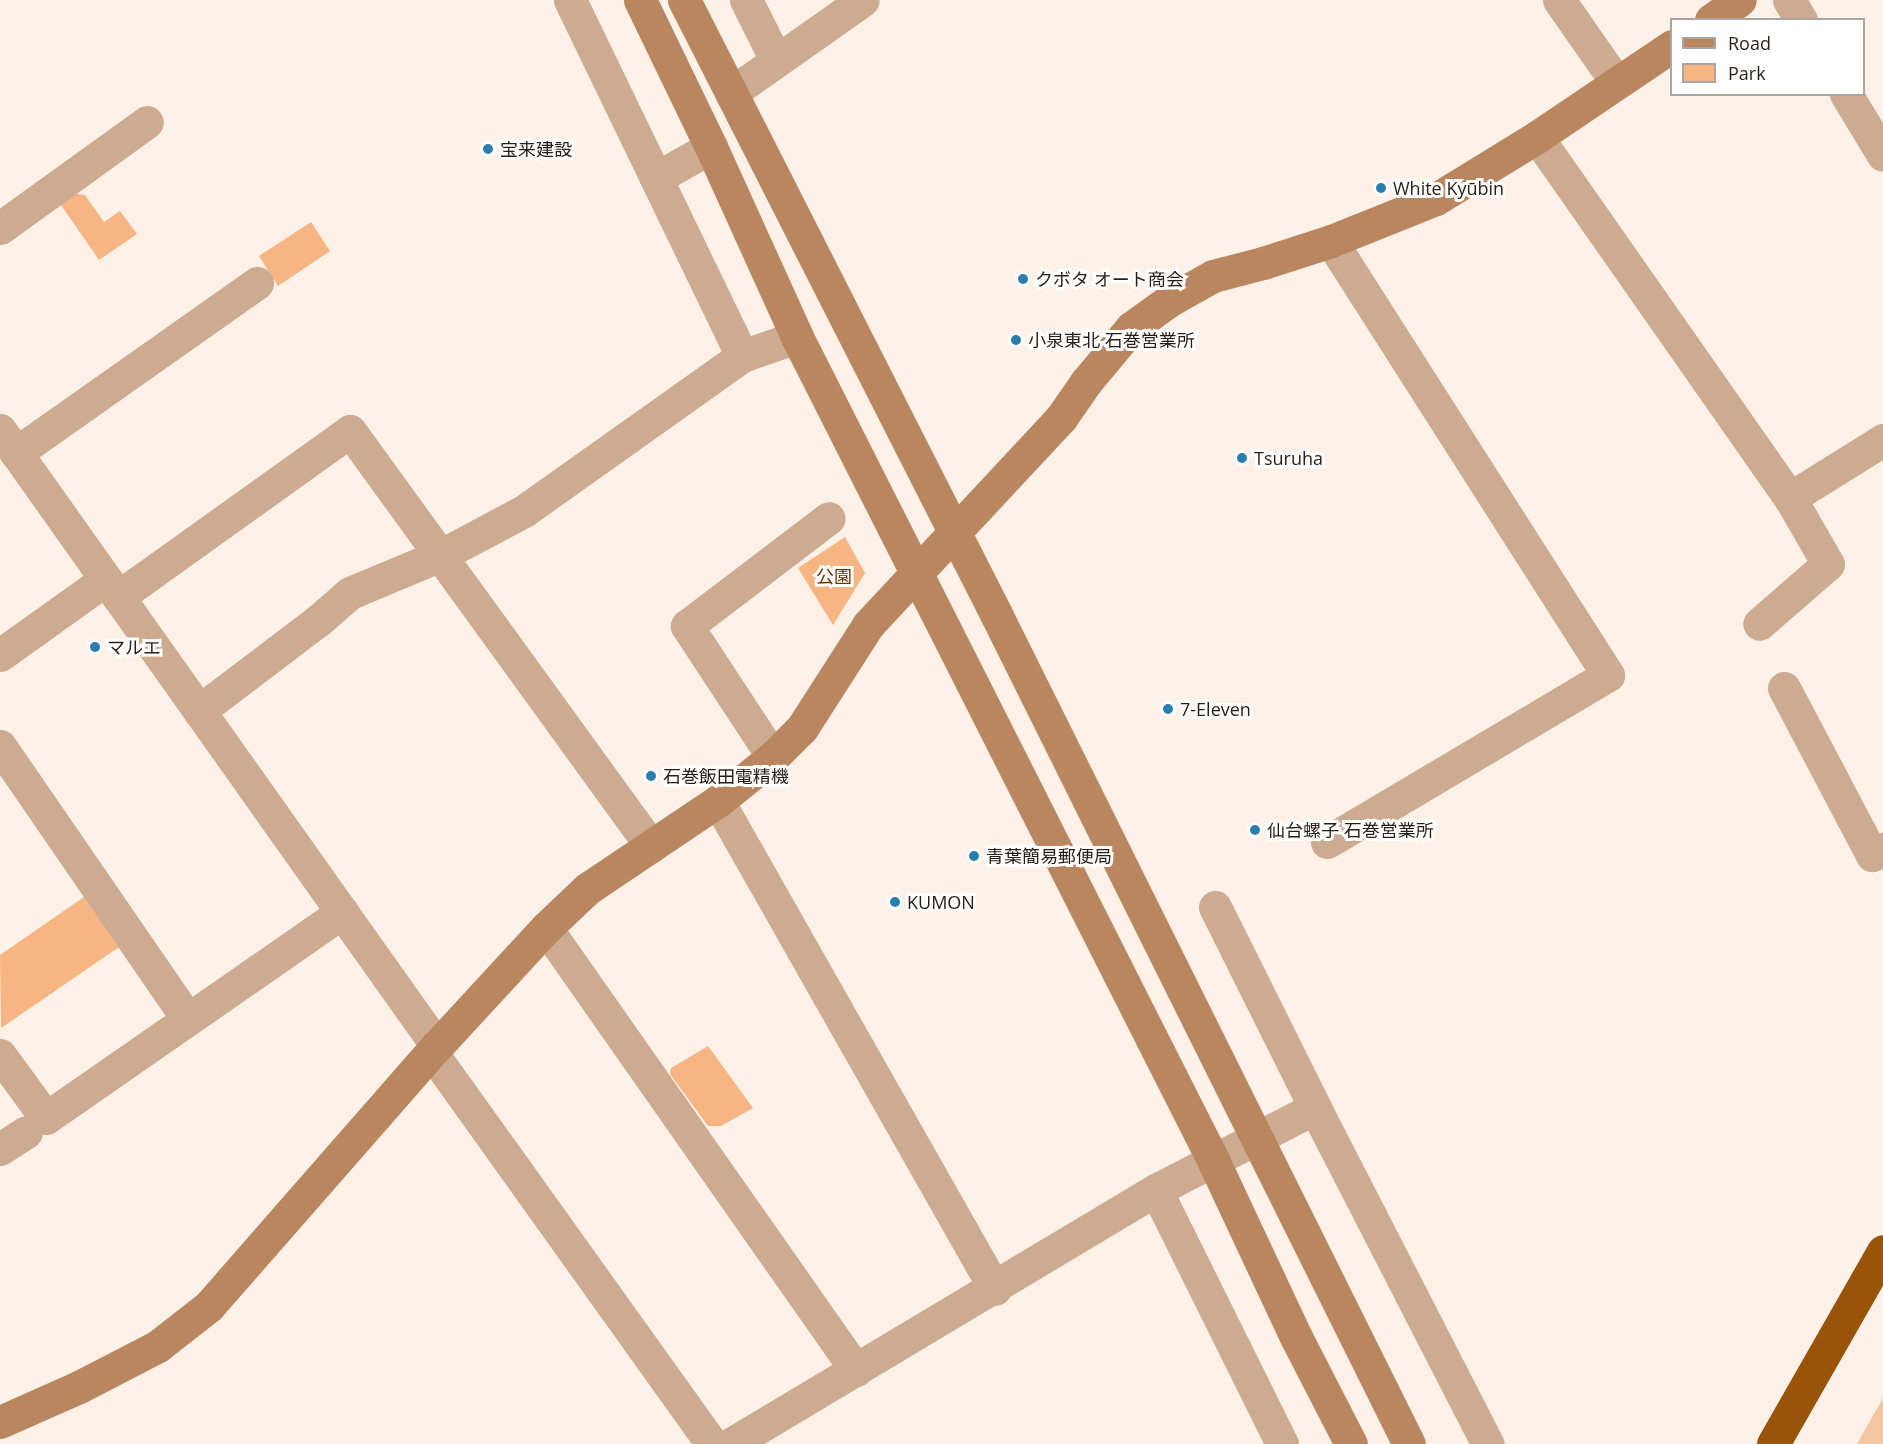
<!DOCTYPE html>
<meta charset="utf-8">
<style>
body{margin:0}
#map{position:relative;width:1883px;height:1444px;overflow:hidden;background:#fef1e8;font-family:"Open Sans","Noto Sans JP",sans-serif}
div>[style]{position:absolute}
.green>*{inset:0;background:#f6b583}
.water>*{inset:0;background:#f4c5a1}
.street>*{height:33px;margin:-16.5px;padding:0 16.5px;transform-origin:16.5px;border-radius:16.5px;background:#cdab91}
.secondary>*{height:33px;margin:-16.5px;padding:0 16.5px;transform-origin:16.5px;border-radius:16.5px;background:#b98660}
.highway>*{height:33px;margin:-16.5px;padding:0 16.5px;transform-origin:16.5px;border-radius:16.5px;background:#9a540a}
.dots>*{width:16px;height:16px;translate:-50% -50%;box-sizing:border-box;border:3px solid #fff;border-radius:50%}
span{translate:-50% -50%;white-space:nowrap;text-align:center;line-height:1.15;-webkit-text-stroke:6px #fff;paint-order:stroke}
.poi-label{font-size:18px;color:#291e16}
.left{translate:0 -50%;text-align:left}
.park-label{font-size:18px;color:#673604}
.legend{position:absolute;left:1670px;top:18px;width:195px;height:78px;box-sizing:border-box;background:#fff;border:2px solid #a9a5a2;margin:0;padding:8px 10px;list-style:none;font-size:18px;color:#291e16}
.legend li{display:flex;align-items:center;gap:12px;height:30px}
.legend b{width:30px;border:2px solid #a9a5a2}
</style>
<div id="map">
<div class="green">
<div style="clip-path:polygon(71px 193px,85px 195px,104px 222px,120px 211px,137px 234px,99px 260px,59px 202px)"></div>
<div style="clip-path:polygon(311px 222px,330px 251px,278px 286px,259px 256px)"></div>
<div style="clip-path:polygon(845px 537px,865px 573px,833px 625px,798px 568px)"></div>
<div style="clip-path:polygon(84px 897px,119px 947px,1px 1028px,0 955px)"></div>
<div style="clip-path:polygon(708px 1046px,753px 1108px,721px 1126px,708px 1126px,670px 1074px,671px 1068px)"></div>
</div>
<div class="water">
<div style="clip-path:polygon(1883px 1398px,1883px 1444px,1857px 1444px)"></div>
</div>
<div class="street">
<div style="left:570px;top:0;width:198px;rotate:64.2deg"></div>
<div style="left:656px;top:178px;width:63px;rotate:-29.4deg"></div>
<div style="left:746px;top:0;width:67px;rotate:63.4deg"></div>
<div style="left:1559px;top:0;width:101px;rotate:55.1deg"></div>
<div style="left:1789px;top:0;width:23px;rotate:59deg"></div>
<div style="left:731px;top:93px;width:161px;rotate:-35.2deg"></div>
<div style="left:1846px;top:94px;width:71px;rotate:58.8deg"></div>
<div style="left:1537px;top:137px;width:441px;rotate:55deg"></div>
<div style="left:1790px;top:498px;width:76px;rotate:60.1deg"></div>
<div style="left:1828px;top:564px;width:91px;rotate:139deg"></div>
<div style="left:656px;top:178px;width:198px;rotate:64.2deg"></div>
<div style="left:0;top:228px;width:181px;rotate:-35.8deg"></div>
<div style="left:0;top:430px;width:755px;rotate:54.65deg"></div>
<div style="left:16px;top:453px;width:295px;rotate:-35.2deg"></div>
<div style="left:1790px;top:498px;width:110px;rotate:-31.9deg"></div>
<div style="left:118px;top:597px;width:285px;rotate:-35.6deg"></div>
<div style="left:350px;top:431px;width:513px;rotate:54.05deg"></div>
<div style="left:0;top:655px;width:130px;rotate:-35.6deg"></div>
<div style="left:1784px;top:688px;width:189px;rotate:62.2deg"></div>
<div style="left:1872px;top:855px;width:13px;rotate:-29deg"></div>
<div style="left:199px;top:711px;width:151px;rotate:-37.2deg"></div>
<div style="left:319px;top:620px;width:41px;rotate:-41.1deg"></div>
<div style="left:350px;top:593px;width:99px;rotate:-22.7deg"></div>
<div style="left:441px;top:555px;width:94px;rotate:-27.9deg"></div>
<div style="left:524px;top:511px;width:267px;rotate:-35.4deg"></div>
<div style="left:742px;top:356px;width:58px;rotate:-19.1deg"></div>
<div style="left:0;top:746px;width:330px;rotate:55.5deg"></div>
<div style="left:773px;top:757px;width:157px;rotate:-123.3deg"></div>
<div style="left:687px;top:626px;width:178px;rotate:-37.3deg"></div>
<div style="left:718px;top:801px;width:561px;rotate:60.42deg"></div>
<div style="left:1327px;top:842px;width:327px;rotate:-30.7deg"></div>
<div style="left:1608px;top:675px;width:515px;rotate:-122.55deg"></div>
<div style="left:1215px;top:907px;width:225px;rotate:63.5deg"></div>
<div style="left:546px;top:928px;width:540px;rotate:54.96deg"></div>
<div style="left:432px;top:1053px;width:481px;rotate:54.4deg"></div>
<div style="left:0;top:1055px;width:78px;rotate:53.9deg"></div>
<div style="left:46px;top:1118px;width:361px;rotate:-34.8deg"></div>
<div style="left:0;top:1149px;width:31px;rotate:-33deg"></div>
<div style="left:1156px;top:1190px;width:284px;rotate:63.6deg"></div>
<div style="left:731px;top:1444px;width:495px;rotate:-30.9deg"></div>
<div style="left:1156px;top:1190px;width:179px;rotate:-27.3deg"></div>
<div style="left:1315px;top:1108px;width:378px;rotate:62.8deg"></div>
</div>
<div class="secondary">
<div style="left:640px;top:0;width:163px;rotate:64.2deg"></div>
<div style="left:711px;top:147px;width:209px;rotate:65.6deg"></div>
<div style="left:797px;top:337px;width:922px;rotate:63.18deg"></div>
<div style="left:1213px;top:1160px;width:195px;rotate:64.9deg"></div>
<div style="left:1296px;top:1337px;width:120px;rotate:62.8deg"></div>
<div style="left:684px;top:0;width:691px;rotate:63.06deg"></div>
<div style="left:997px;top:616px;width:925px;rotate:63.55deg"></div>
<div style="left:1711px;top:20px;width:35px;rotate:-35deg"></div>
<div style="left:0;top:1422px;width:86px;rotate:-23.9deg"></div>
<div style="left:79px;top:1387px;width:89px;rotate:-27.4deg"></div>
<div style="left:158px;top:1346px;width:65px;rotate:-38.1deg"></div>
<div style="left:209px;top:1306px;width:346px;rotate:-48.8deg"></div>
<div style="left:437px;top:1046px;width:161px;rotate:-47.3deg"></div>
<div style="left:546px;top:928px;width:57px;rotate:-43.6deg"></div>
<div style="left:587px;top:889px;width:158px;rotate:-33.9deg"></div>
<div style="left:718px;top:801px;width:70px;rotate:-38.7deg"></div>
<div style="left:773px;top:757px;width:41px;rotate:-45deg"></div>
<div style="left:802px;top:728px;width:122px;rotate:-57.3deg"></div>
<div style="left:868px;top:625px;width:283px;rotate:-47deg"></div>
<div style="left:1061px;top:418px;width:44px;rotate:-55.2deg"></div>
<div style="left:1086px;top:382px;width:70px;rotate:-50.2deg"></div>
<div style="left:1131px;top:328px;width:48px;rotate:-35.7deg"></div>
<div style="left:1170px;top:300px;width:49px;rotate:-29.2deg"></div>
<div style="left:1213px;top:276px;width:52px;rotate:-14.6deg"></div>
<div style="left:1263px;top:263px;width:71px;rotate:-17.9deg"></div>
<div style="left:1331px;top:241px;width:113px;rotate:-21.8deg"></div>
<div style="left:1436px;top:199px;width:119px;rotate:-31.5deg"></div>
<div style="left:1537px;top:137px;width:163px;rotate:-34deg"></div>
</div>
<div class="highway">
<div style="left:1773px;top:1444px;width:222px;rotate:-60.3deg"></div>
</div>
<div class="dots">
<div style="left:488px;top:149px;background:#2a7eae"></div>
<div style="left:1381px;top:188px;background:#2a7eae"></div>
<div style="left:1023px;top:279px;background:#2a7eae"></div>
<div style="left:1016px;top:340px;background:#2a7eae"></div>
<div style="left:1242px;top:458px;background:#2a7eae"></div>
<div style="left:95px;top:647px;background:#2a7eae"></div>
<div style="left:1168px;top:709px;background:#2a7eae"></div>
<div style="left:651px;top:776px;background:#2a7eae"></div>
<div style="left:1255px;top:830px;background:#2a7eae"></div>
<div style="left:974px;top:856px;background:#2a7eae"></div>
<div style="left:895px;top:902px;background:#2a7eae"></div>
</div>
<div class="poi-label">
<span class="left" style="left:500px;top:149px">宝来建設</span>
<span class="left" style="left:1393px;top:188px">White Kyūbin</span>
<span class="left" style="left:1035px;top:279px">クボタ オート商会</span>
<span class="left" style="left:1028px;top:340px">小泉東北 石巻営業所</span>
<span class="left" style="left:1254px;top:458px">Tsuruha</span>
<span class="left" style="left:107px;top:647px">マルエ</span>
<span class="left" style="left:1180px;top:709px">7-Eleven</span>
<span class="left" style="left:663px;top:776px">石巻飯田電精機</span>
<span class="left" style="left:1267px;top:830px">仙台螺子 石巻営業所</span>
<span class="left" style="left:986px;top:856px">青葉簡易郵便局</span>
<span class="left" style="left:907px;top:902px">KUMON</span>
</div>
<div class="park-label">
<span style="left:834px;top:576px">公園</span>
</div>
<ul class="legend">
<li><b style="height:8px;background:#b98660"></b>Road</li>
<li><b style="height:16px;background:#f6b583"></b>Park</li>
</ul>
</div>
